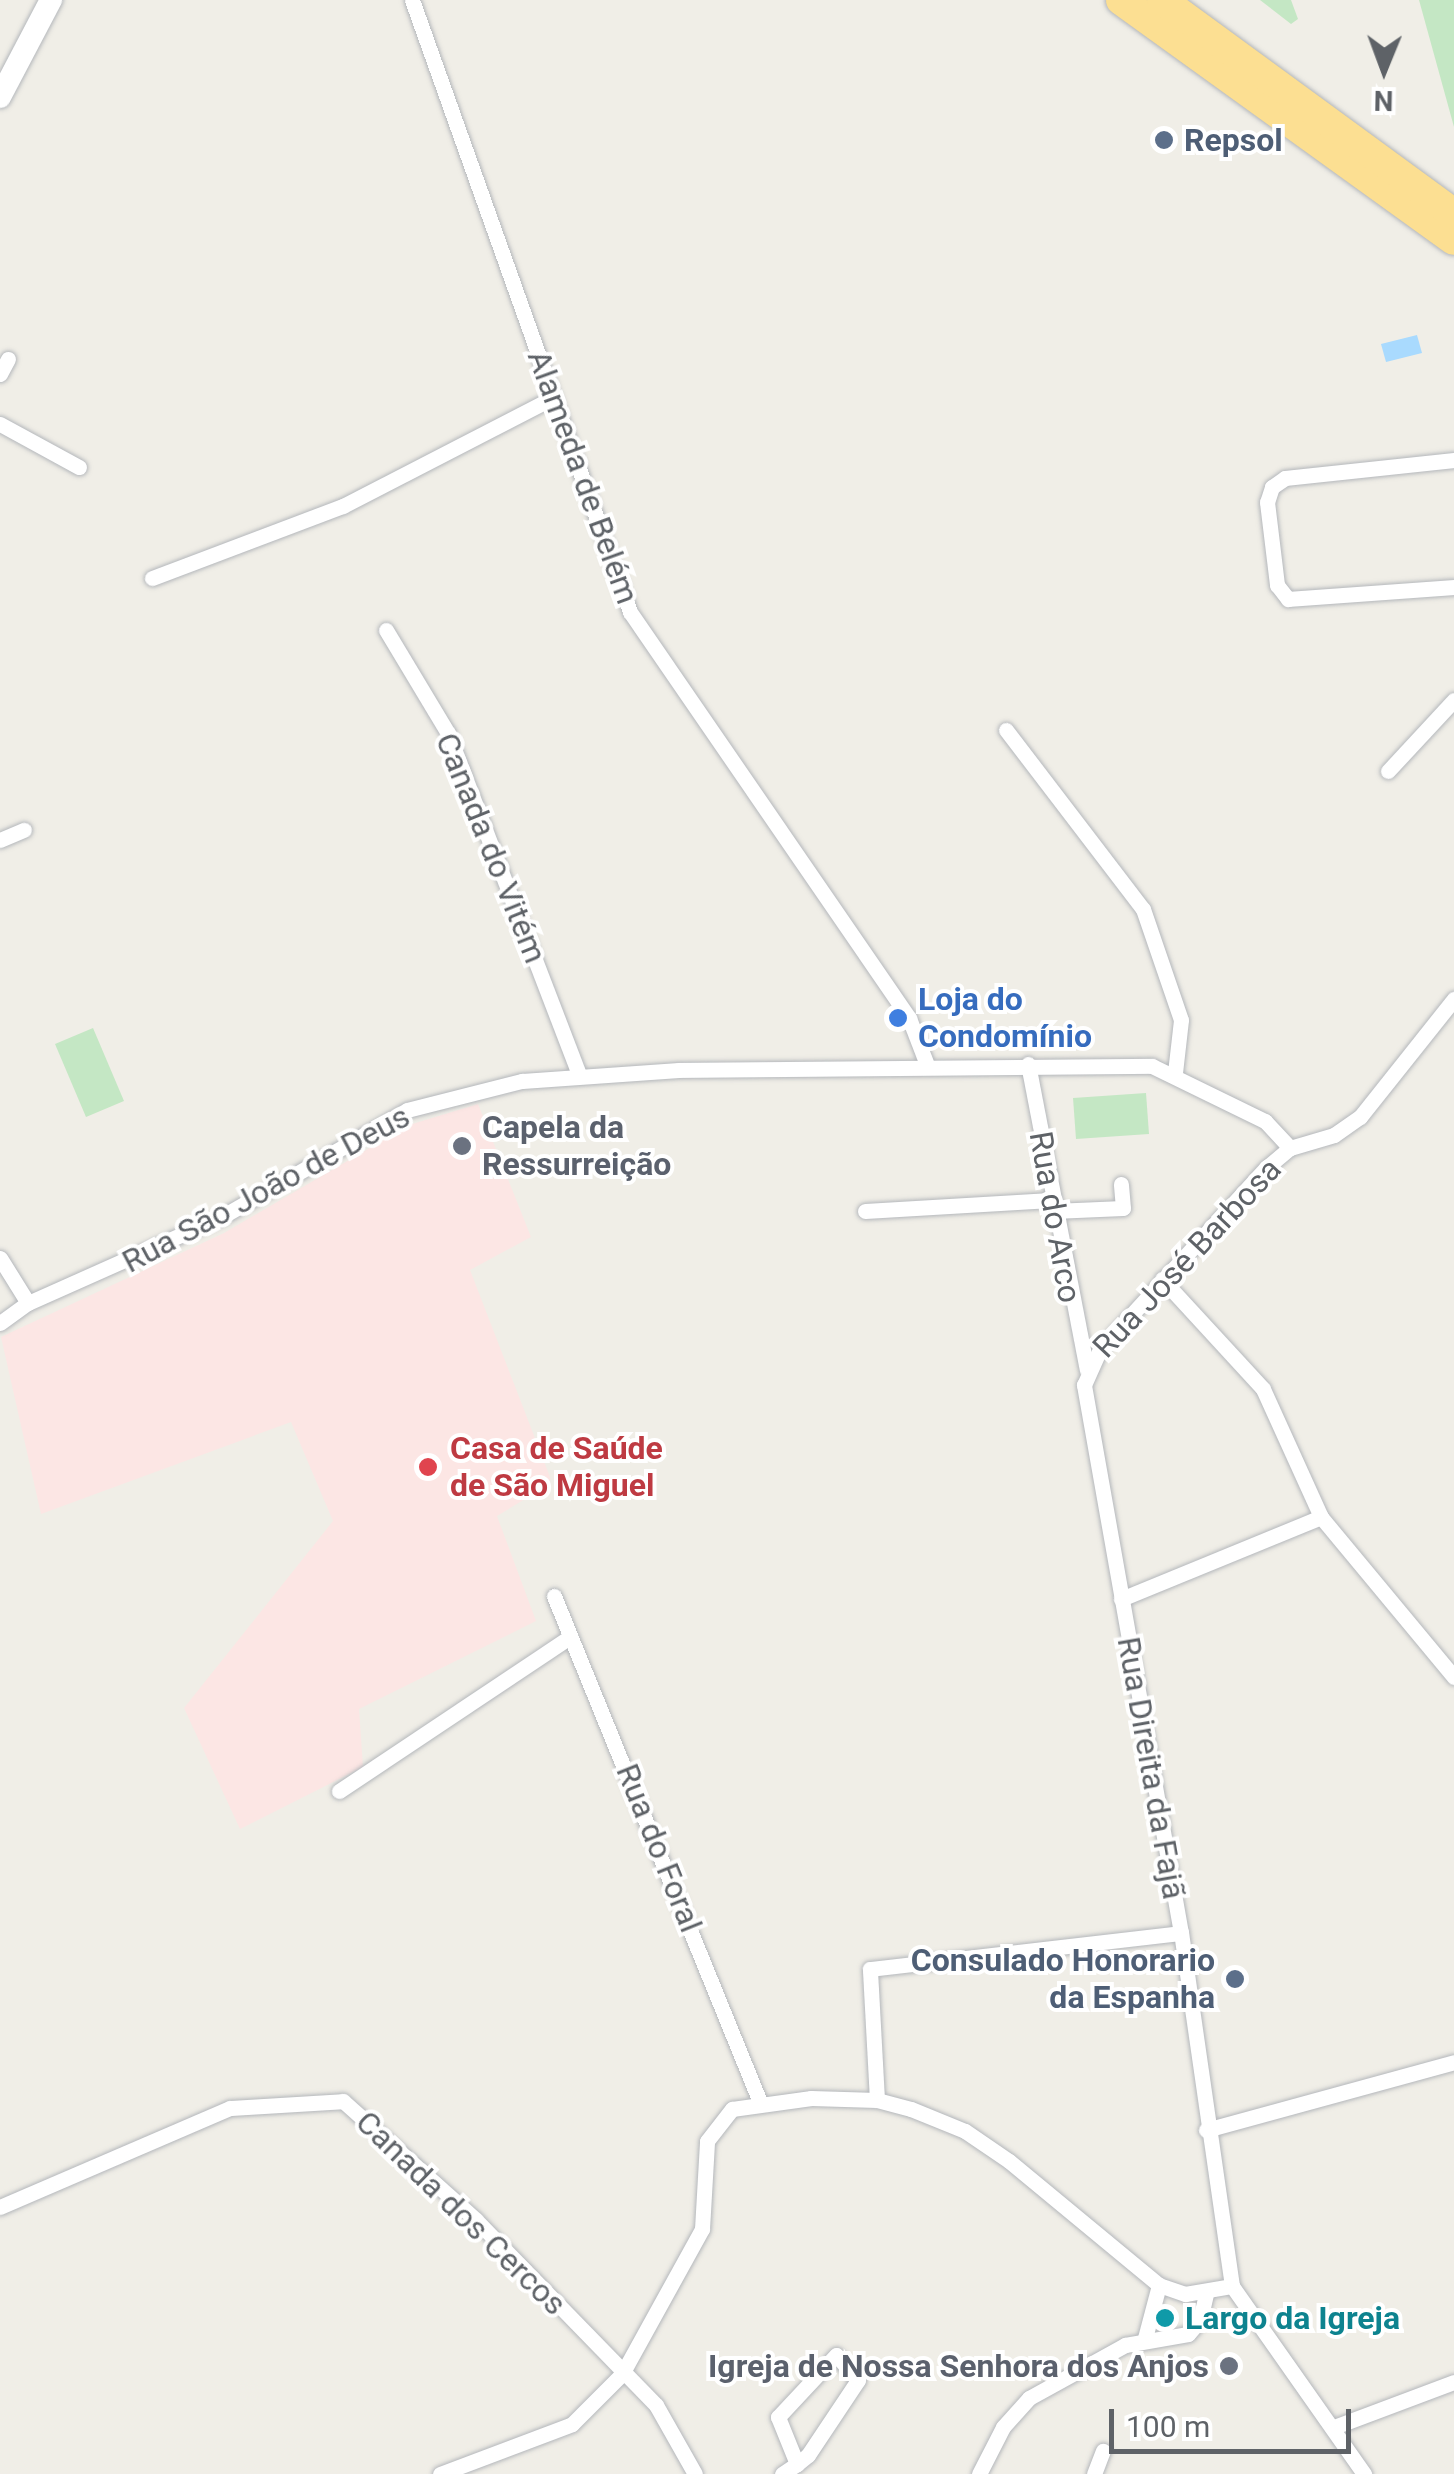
<!DOCTYPE html>
<meta charset="utf-8">
<style>
body{margin:0}
#map{position:relative;width:1454px;height:2474px;overflow:hidden;background:#f0eee7;font-family:Roboto,sans-serif}
div>[style]{position:absolute}
.medical>*{inset:0;background:#fce6e4}
.green>*{inset:0;background:#c4e7c4}
.water>*{inset:0;background:#a9dafe}
.roads{filter:drop-shadow(0 0 2px #b4b7bb) drop-shadow(0 0 2px #b4b7bb)}
.street>*{height:15px;margin:-7.5px;padding:0 7.5px;transform-origin:7.5px;border-radius:7.5px;background:#fff}
.secondary>*{height:22px;margin:-11px;padding:0 11px;transform-origin:11px;border-radius:11px;background:#fff}
.highway>*{height:30px;margin:-15px;padding:0 15px;transform-origin:15px;border-radius:15px;background:#fcdf92}
.dots>*{width:28px;height:28px;translate:-50% -50%;box-sizing:border-box;border:5px solid #fff;border-radius:50%}
span{translate:-50% -50%;white-space:nowrap;text-align:center;line-height:1.15;-webkit-text-stroke:8px #fff;paint-order:stroke}
.service-label{font-size:32px;color:#4e5e75;font-weight:700}
.left{translate:0 -50%;text-align:left}
.right{translate:-100% -50%;text-align:right}
.street-label{font-size:32px;color:#5e6267}
.shop-label{font-size:32px;color:#366cbe;font-weight:700}
.worship-label{font-size:32px;color:#5b616d;font-weight:700}
.health-label{font-size:32px;color:#be3a42;font-weight:700}
.culture-label{font-size:32px;color:#0d838f;font-weight:700}
.north{position:absolute;left:1334px;top:20px;width:100px;height:100px;-webkit-text-stroke:8px #fff;paint-order:stroke;rotate:181deg;font-size:28px;font-weight:700;line-height:40px;text-align:center;color:#5e6267}
.north::after{content:'';display:block;margin:auto;width:35px;height:45px;background:#5e6267;clip-path:polygon(50% 0,100% 100%,50% 72%,0 100%)}
.scale{position:absolute;left:1109px;top:2409px;width:242px;height:45px;box-sizing:border-box;border:5px solid #5e6267;border-top:0;padding-left:12px;font-size:30px;line-height:35px;white-space:nowrap;color:#5e6267;-webkit-text-stroke:8px #fff;paint-order:stroke}
</style>
<div id="map">
<div class="medical">
<div style="clip-path:polygon(478px 1104px,531px 1237px,470px 1270px,550px 1477px,550px 1484px,497px 1516px,536px 1621px,359px 1709px,363px 1767px,240px 1829px,184px 1708px,333px 1521px,291px 1422px,41px 1514px,1px 1337px,224px 1233px,409px 1125px)"></div>
</div>
<div class="green">
<div style="clip-path:polygon(1260px 0,1291px 0,1298px 19px,1291px 24px)"></div>
<div style="clip-path:polygon(1419px 0,1454px 0,1454px 127px)"></div>
<div style="clip-path:polygon(93px 1028px,124px 1101px,86px 1117px,55px 1044px)"></div>
<div style="clip-path:polygon(1146px 1093px,1149px 1134px,1076px 1139px,1073px 1098px)"></div>
</div>
<div class="water">
<div style="clip-path:polygon(1417px 335px,1422px 353px,1386px 362px,1381px 344px)"></div>
</div>
<div class="roads">
<div class="street">
<div style="left:412px;top:0;width:650px;rotate:70.39deg"></div>
<div style="left:630px;top:612px;width:493px;rotate:55.5deg"></div>
<div style="left:909px;top:1018px;width:50px;rotate:69deg"></div>
<div style="left:0;top:374px;width:17px;rotate:-62deg"></div>
<div style="left:0;top:424px;width:90px;rotate:28.6deg"></div>
<div style="left:1454px;top:460px;width:170px;rotate:173.9deg"></div>
<div style="left:1285px;top:478px;width:16px;rotate:145deg"></div>
<div style="left:1272px;top:487px;width:16px;rotate:108deg"></div>
<div style="left:1267px;top:502px;width:84px;rotate:83.1deg"></div>
<div style="left:1277px;top:585px;width:18px;rotate:52deg"></div>
<div style="left:1288px;top:599px;width:166px;rotate:-4.1deg"></div>
<div style="left:152px;top:578px;width:204px;rotate:-20.7deg"></div>
<div style="left:343px;top:506px;width:237px;rotate:-27.3deg"></div>
<div style="left:386px;top:630px;width:120px;rotate:59deg"></div>
<div style="left:448px;top:733px;width:366px;rotate:69deg"></div>
<div style="left:1006px;top:730px;width:225px;rotate:52.6deg"></div>
<div style="left:1143px;top:909px;width:117px;rotate:71.1deg"></div>
<div style="left:1181px;top:1020px;width:53px;rotate:96.5deg"></div>
<div style="left:1388px;top:771px;width:97px;rotate:-47.1deg"></div>
<div style="left:0;top:840px;width:26px;rotate:-23deg"></div>
<div style="left:1028px;top:1064px;width:311px;rotate:79.1deg"></div>
<div style="left:865px;top:1211px;width:186px;rotate:-3.4deg"></div>
<div style="left:1053px;top:1211px;width:70px;rotate:-2.5deg"></div>
<div style="left:1123px;top:1208px;width:24px;rotate:-95deg"></div>
<div style="left:0;top:1258px;width:53px;rotate:58.1deg"></div>
<div style="left:1162px;top:1279px;width:149px;rotate:47.4deg"></div>
<div style="left:1263px;top:1389px;width:141px;rotate:65.6deg"></div>
<div style="left:0;top:1323px;width:34px;rotate:-36deg"></div>
<div style="left:28px;top:1303px;width:214px;rotate:-24deg"></div>
<div style="left:223px;top:1216px;width:212px;rotate:-29.9deg"></div>
<div style="left:407px;top:1110px;width:119px;rotate:-14.2deg"></div>
<div style="left:522px;top:1081px;width:157px;rotate:-4deg"></div>
<div style="left:679px;top:1070px;width:473px;rotate:-0.5deg"></div>
<div style="left:1152px;top:1066px;width:126px;rotate:26deg"></div>
<div style="left:1265px;top:1121px;width:37px;rotate:47deg"></div>
<div style="left:554px;top:1596px;width:546px;rotate:67.85deg"></div>
<div style="left:1121px;top:1599px;width:216px;rotate:-22.3deg"></div>
<div style="left:1321px;top:1517px;width:208px;rotate:50.3deg"></div>
<div style="left:339px;top:1791px;width:278px;rotate:-33.7deg"></div>
<div style="left:877px;top:2100px;width:131px;rotate:-93.1deg"></div>
<div style="left:870px;top:1969px;width:313px;rotate:-6.6deg"></div>
<div style="left:1206px;top:2130px;width:257px;rotate:-15.3deg"></div>
<div style="left:0;top:2207px;width:250px;rotate:-23.3deg"></div>
<div style="left:230px;top:2108px;width:113px;rotate:-3.5deg"></div>
<div style="left:343px;top:2101px;width:178px;rotate:41.8deg"></div>
<div style="left:476px;top:2220px;width:258px;rotate:45.8deg"></div>
<div style="left:656px;top:2405px;width:79px;rotate:60.5deg"></div>
<div style="left:1232px;top:2286px;width:357px;rotate:-98.2deg"></div>
<div style="left:1181px;top:1933px;width:557px;rotate:-100.04deg"></div>
<div style="left:1084px;top:1385px;width:39px;rotate:-66deg"></div>
<div style="left:1100px;top:1349px;width:246px;rotate:-47.5deg"></div>
<div style="left:1266px;top:1168px;width:31px;rotate:-40deg"></div>
<div style="left:1290px;top:1148px;width:46px;rotate:-16.5deg"></div>
<div style="left:1334px;top:1135px;width:32px;rotate:-35deg"></div>
<div style="left:1360px;top:1117px;width:151px;rotate:-51.5deg"></div>
<div style="left:1232px;top:2286px;width:230px;rotate:54.9deg"></div>
<div style="left:1145px;top:2338px;width:55px;rotate:-75.2deg"></div>
<div style="left:1334px;top:2427px;width:128px;rotate:-20.6deg"></div>
<div style="left:440px;top:2474px;width:141px;rotate:-20.7deg"></div>
<div style="left:572px;top:2424px;width:71px;rotate:-45deg"></div>
<div style="left:622px;top:2374px;width:166px;rotate:-61.1deg"></div>
<div style="left:702px;top:2229px;width:88px;rotate:-86.7deg"></div>
<div style="left:707px;top:2141px;width:41px;rotate:-52deg"></div>
<div style="left:732px;top:2109px;width:80px;rotate:-7.9deg"></div>
<div style="left:811px;top:2098px;width:66px;rotate:1.7deg"></div>
<div style="left:877px;top:2100px;width:35px;rotate:15deg"></div>
<div style="left:911px;top:2109px;width:58px;rotate:22.2deg"></div>
<div style="left:965px;top:2131px;width:53px;rotate:34.3deg"></div>
<div style="left:1009px;top:2161px;width:195px;rotate:39.6deg"></div>
<div style="left:1159px;top:2285px;width:28px;rotate:19deg"></div>
<div style="left:1185px;top:2294px;width:48px;rotate:-9.7deg"></div>
<div style="left:782px;top:2474px;width:18px;rotate:-34deg"></div>
<div style="left:797px;top:2464px;width:14px;rotate:-39deg"></div>
<div style="left:808px;top:2455px;width:90px;rotate:-56.3deg"></div>
<div style="left:858px;top:2380px;width:33px;rotate:-131deg"></div>
<div style="left:836px;top:2355px;width:85px;rotate:133.1deg"></div>
<div style="left:778px;top:2417px;width:51px;rotate:68deg"></div>
<div style="left:979px;top:2474px;width:53px;rotate:-62.9deg"></div>
<div style="left:1003px;top:2427px;width:39px;rotate:-48deg"></div>
<div style="left:1029px;top:2398px;width:110px;rotate:-28.9deg"></div>
<div style="left:1125px;top:2345px;width:64px;rotate:-9.9deg"></div>
<div style="left:1188px;top:2334px;width:18px;rotate:-49deg"></div>
<div style="left:1200px;top:2320px;width:27px;rotate:-77deg"></div>
<div style="left:1094px;top:2474px;width:25px;rotate:-69deg"></div>
</div>
<div class="secondary">
<div style="left:0;top:97px;width:110px;rotate:-62.3deg"></div>
</div>
<div class="highway">
<div style="left:1121px;top:0;width:410px;rotate:35.8deg"></div>
<div style="left:1162px;top:0;width:362px;rotate:36.2deg"></div>
</div>
</div>
<div class="dots">
<div style="left:1164px;top:140px;background:#5c6f8a"></div>
<div style="left:898px;top:1018px;background:#3f7fe0"></div>
<div style="left:462px;top:1146px;background:#6b7280"></div>
<div style="left:428px;top:1467px;background:#e0444e"></div>
<div style="left:1235px;top:1979px;background:#5c6f8a"></div>
<div style="left:1165px;top:2318px;background:#0f9aa8"></div>
<div style="left:1229px;top:2366px;background:#6b7280"></div>
</div>
<div class="service-label">
<span class="left" style="left:1184px;top:140px">Repsol</span>
<span class="right" style="left:1215px;top:1979px">Consulado Honorario<br>da Espanha</span>
</div>
<div class="street-label">
<span style="left:583px;top:477px;rotate:70deg">Alameda de Belém</span>
<span style="left:491px;top:848px;rotate:68deg">Canada do Vitém</span>
<span style="left:266px;top:1189px;rotate:-28deg">Rua São João de Deus</span>
<span style="left:1055px;top:1217px;rotate:80deg">Rua do Arco</span>
<span style="left:1187px;top:1258px;rotate:-47deg">Rua José Barbosa</span>
<span style="left:1151px;top:1768px;rotate:80deg">Rua Direita da Fajã</span>
<span style="left:659px;top:1848px;rotate:68deg">Rua do Foral</span>
<span style="left:461px;top:2213px;rotate:44deg">Canada dos Cercos</span>
</div>
<div class="shop-label">
<span class="left" style="left:918px;top:1018px">Loja do<br>Condomínio</span>
</div>
<div class="worship-label">
<span class="left" style="left:482px;top:1146px">Capela da<br>Ressurreição</span>
<span class="right" style="left:1209px;top:2366px">Igreja de Nossa Senhora dos Anjos</span>
</div>
<div class="health-label">
<span class="left" style="left:450px;top:1467px">Casa de Saúde<br>de São Miguel</span>
</div>
<div class="culture-label">
<span class="left" style="left:1185px;top:2318px">Largo da Igreja</span>
</div>
<div class="north">N</div>
<div class="scale">100 m</div>
</div>
